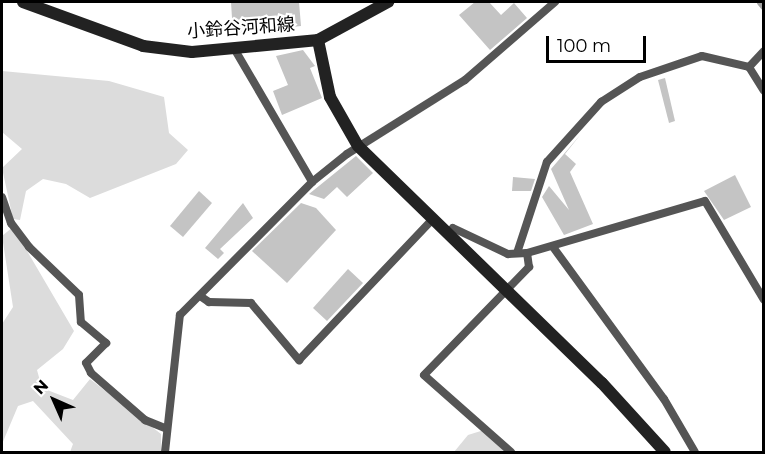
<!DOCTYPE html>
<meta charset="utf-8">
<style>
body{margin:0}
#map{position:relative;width:765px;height:454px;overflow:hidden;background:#fff;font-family:Montserrat,"Noto Sans JP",sans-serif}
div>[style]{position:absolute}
.green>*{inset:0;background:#dcdcdc}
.canal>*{height:7px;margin:-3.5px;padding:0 3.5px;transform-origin:3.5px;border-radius:3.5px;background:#a3a3a3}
.building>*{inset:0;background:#c4c4c4}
.street>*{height:8px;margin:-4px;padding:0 4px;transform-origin:4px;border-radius:4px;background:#555}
.secondary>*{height:12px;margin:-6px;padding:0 6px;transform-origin:6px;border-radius:6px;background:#222}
span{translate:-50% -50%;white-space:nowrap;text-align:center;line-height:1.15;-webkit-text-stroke:4.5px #fff;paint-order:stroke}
.street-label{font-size:18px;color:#000}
.frame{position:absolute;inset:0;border:3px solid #000;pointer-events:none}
.north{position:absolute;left:24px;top:370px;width:60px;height:60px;-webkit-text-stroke:4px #fff;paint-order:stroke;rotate:315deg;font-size:16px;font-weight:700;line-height:24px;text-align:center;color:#000}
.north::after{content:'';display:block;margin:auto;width:21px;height:27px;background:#000;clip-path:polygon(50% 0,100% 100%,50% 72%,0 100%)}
.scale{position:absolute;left:546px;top:36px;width:100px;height:27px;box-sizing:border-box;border:3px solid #000;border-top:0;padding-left:8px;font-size:18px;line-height:21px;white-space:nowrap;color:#000;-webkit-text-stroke:4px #fff;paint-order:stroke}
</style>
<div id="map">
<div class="green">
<div style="clip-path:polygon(2px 71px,109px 81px,164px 97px,169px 133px,188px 150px,176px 164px,90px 198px,66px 184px,43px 179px,26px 191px,20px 220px,13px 219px,2px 168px,22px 149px,2px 132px)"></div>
<div style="clip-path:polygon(13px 227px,74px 331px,63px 349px,37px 370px,42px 388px,73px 400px,90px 379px,161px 434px,161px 452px,70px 452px,73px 444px,33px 401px,18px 406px,2px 444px,2px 324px,13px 307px,2px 236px)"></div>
<div style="clip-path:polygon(484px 430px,508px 452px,454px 452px,468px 435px)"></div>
</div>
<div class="canal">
<div style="left:760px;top:2px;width:6px;rotate:51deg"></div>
</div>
<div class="building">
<div style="clip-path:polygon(231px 2px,299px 2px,301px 26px,233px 34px)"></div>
<div style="clip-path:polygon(475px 2px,489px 2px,501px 15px,514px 3px,527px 18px,490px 50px,459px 15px)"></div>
<div style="clip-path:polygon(303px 50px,315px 66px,310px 68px,322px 98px,282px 115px,273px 91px,288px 85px,276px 56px)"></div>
<div style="clip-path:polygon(665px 78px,675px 121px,669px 123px,658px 80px)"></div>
<div style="clip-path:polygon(581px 134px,565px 154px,576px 164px,570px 172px,593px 224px,564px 235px,542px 197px,549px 186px,569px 210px,551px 169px)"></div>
<div style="clip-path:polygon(356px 156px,373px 173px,347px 197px,337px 187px,324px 199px,309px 194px)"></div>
<div style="clip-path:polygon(735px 175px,751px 207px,724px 220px,704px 191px)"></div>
<div style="clip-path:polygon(513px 177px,535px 179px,531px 191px,512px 191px)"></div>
<div style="clip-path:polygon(199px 191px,212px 203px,183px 237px,170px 226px)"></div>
<div style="clip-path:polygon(243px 203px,253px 218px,220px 249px,224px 253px,218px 259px,205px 248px)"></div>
<div style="clip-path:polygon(301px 203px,316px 208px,336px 230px,287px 283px,252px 251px)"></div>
<div style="clip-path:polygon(348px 269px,363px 283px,327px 321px,313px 308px)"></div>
</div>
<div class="street">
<div style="left:235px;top:50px;width:153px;rotate:59.7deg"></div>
<div style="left:749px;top:67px;width:28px;rotate:58deg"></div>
<div style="left:749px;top:67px;width:22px;rotate:-47deg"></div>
<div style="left:2px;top:197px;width:28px;rotate:71deg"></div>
<div style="left:11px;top:223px;width:30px;rotate:53deg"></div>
<div style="left:29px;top:247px;width:69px;rotate:43.8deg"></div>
<div style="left:79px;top:295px;width:27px;rotate:86deg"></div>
<div style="left:81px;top:322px;width:33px;rotate:40deg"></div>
<div style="left:106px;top:343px;width:28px;rotate:135deg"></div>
<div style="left:86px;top:363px;width:11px;rotate:63deg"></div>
<div style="left:91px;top:373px;width:72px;rotate:41deg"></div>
<div style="left:145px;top:420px;width:22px;rotate:22deg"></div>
<div style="left:447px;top:234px;width:8px;rotate:-45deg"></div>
<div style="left:453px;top:228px;width:61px;rotate:25.3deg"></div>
<div style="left:508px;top:254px;width:19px;rotate:-3deg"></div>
<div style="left:527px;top:253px;width:185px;rotate:-16.3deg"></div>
<div style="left:705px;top:201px;width:115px;rotate:59.2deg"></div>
<div style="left:553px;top:247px;width:188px;rotate:53.9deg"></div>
<div style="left:664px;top:399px;width:61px;rotate:59.7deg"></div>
<div style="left:517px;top:253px;width:96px;rotate:-71.8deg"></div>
<div style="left:547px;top:162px;width:81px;rotate:-48deg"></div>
<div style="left:601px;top:102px;width:46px;rotate:-32.7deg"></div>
<div style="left:640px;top:77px;width:65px;rotate:-18.7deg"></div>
<div style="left:702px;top:56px;width:48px;rotate:13.2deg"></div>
<div style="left:200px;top:296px;width:11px;rotate:34deg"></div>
<div style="left:209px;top:302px;width:42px;rotate:1.4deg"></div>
<div style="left:251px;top:303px;width:75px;rotate:49.9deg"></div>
<div style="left:299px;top:360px;width:193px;rotate:-46.5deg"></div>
<div style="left:165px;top:452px;width:138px;rotate:-83.8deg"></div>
<div style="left:180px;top:315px;width:187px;rotate:-45.2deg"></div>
<div style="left:312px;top:182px;width:45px;rotate:-38.7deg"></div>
<div style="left:347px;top:154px;width:139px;rotate:-32.1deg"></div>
<div style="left:465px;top:80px;width:119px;rotate:-40.9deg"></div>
<div style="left:511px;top:452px;width:116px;rotate:-138.5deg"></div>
<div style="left:424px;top:375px;width:151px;rotate:-45.8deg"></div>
<div style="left:529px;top:267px;width:14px;rotate:-98deg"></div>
</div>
<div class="secondary">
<div style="left:23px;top:2px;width:128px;rotate:20.1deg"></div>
<div style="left:143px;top:46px;width:49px;rotate:7deg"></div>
<div style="left:192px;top:52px;width:127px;rotate:-5.4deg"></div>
<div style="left:318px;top:40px;width:80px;rotate:-28.5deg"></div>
<div style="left:318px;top:40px;width:58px;rotate:78.1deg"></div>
<div style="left:330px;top:97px;width:56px;rotate:60.3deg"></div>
<div style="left:358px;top:146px;width:340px;rotate:44.2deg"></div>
<div style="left:602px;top:383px;width:93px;rotate:47.6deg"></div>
</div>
<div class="street-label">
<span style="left:241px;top:28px;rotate:-4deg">小鈴谷河和線</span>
</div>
<div class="frame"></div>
<div class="north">N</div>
<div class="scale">100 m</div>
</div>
